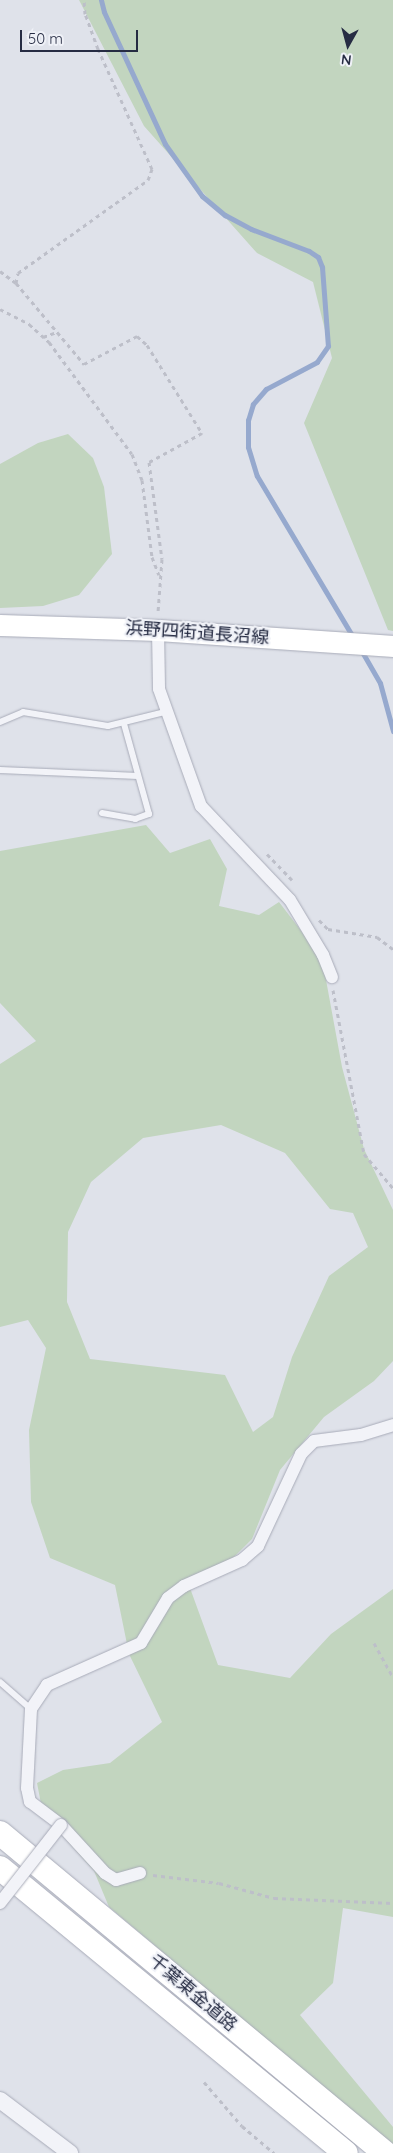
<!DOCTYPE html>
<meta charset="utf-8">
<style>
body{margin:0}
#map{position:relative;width:393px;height:2153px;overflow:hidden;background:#dfe2ea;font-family:Quicksand,"Noto Sans JP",sans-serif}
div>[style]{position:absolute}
.green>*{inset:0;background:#c2d5bf}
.stream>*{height:5px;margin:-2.5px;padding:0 2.5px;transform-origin:2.5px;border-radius:2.5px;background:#96a9ce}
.path>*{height:3px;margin-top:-1.5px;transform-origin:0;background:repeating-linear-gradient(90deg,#bdbfc9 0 4px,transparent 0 8px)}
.roads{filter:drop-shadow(0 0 1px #a8abb8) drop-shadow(0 0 1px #a8abb8)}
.service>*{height:6px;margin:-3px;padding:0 3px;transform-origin:3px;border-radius:3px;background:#f2f3f8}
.minor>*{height:12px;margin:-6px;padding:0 6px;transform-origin:6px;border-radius:6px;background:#f2f3f8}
.tertiary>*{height:16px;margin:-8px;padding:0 8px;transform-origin:8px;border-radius:8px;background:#f2f3f8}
.primary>*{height:21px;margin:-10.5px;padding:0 10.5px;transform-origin:10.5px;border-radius:10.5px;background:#fff}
.motorway>*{height:24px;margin:-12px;padding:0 12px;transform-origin:12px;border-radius:12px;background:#fff}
.bridges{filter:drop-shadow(0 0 1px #a8abb8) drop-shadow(0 0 1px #a8abb8)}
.minor-bridge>*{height:12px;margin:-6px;padding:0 6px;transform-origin:6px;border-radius:6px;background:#f2f3f8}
span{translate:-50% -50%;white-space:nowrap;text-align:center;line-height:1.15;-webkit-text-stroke:4px #eff1f7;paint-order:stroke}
.street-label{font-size:18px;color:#262c43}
.north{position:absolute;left:323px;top:20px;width:50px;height:50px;-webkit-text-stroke:4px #eff1f7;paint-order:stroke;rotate:187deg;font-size:14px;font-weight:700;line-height:20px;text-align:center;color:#262c43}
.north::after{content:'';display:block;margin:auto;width:18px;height:22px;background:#262c43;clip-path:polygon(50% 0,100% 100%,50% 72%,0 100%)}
.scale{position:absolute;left:20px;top:30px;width:118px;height:22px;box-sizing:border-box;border:2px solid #262c43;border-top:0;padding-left:6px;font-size:15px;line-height:18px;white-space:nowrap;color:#262c43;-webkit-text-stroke:4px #eff1f7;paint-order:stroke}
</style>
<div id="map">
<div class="green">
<div style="clip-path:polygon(79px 0,393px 0,393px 631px,388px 630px,304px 423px,332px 358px,313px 282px,257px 253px,144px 126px)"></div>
<div style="clip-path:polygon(68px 434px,93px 458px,104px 487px,112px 554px,79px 595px,43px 606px,0 608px,0 464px,38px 443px)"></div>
<div style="clip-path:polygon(evenodd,146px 825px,170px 853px,210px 839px,227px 869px,219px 906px,259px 915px,279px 902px,322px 958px,342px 1067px,364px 1149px,393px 1210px,393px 1361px,374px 1381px,324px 1417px,280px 1470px,252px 1539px,219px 1572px,190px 1588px,218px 1665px,290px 1678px,331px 1634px,393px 1589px,393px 1917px,343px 1908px,333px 1983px,300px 2015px,393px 2127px,393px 2146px,109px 1907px,94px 1871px,43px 1814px,37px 1783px,63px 1770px,110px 1763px,162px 1722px,129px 1654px,115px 1585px,50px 1558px,31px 1502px,29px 1430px,46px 1348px,28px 1320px,0 1327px,0 1064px,36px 1041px,0 1003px,0 851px,146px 825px,221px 1125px,285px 1153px,330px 1209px,353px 1213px,368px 1247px,329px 1276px,292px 1357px,273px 1417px,253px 1432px,225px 1375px,90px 1359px,67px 1302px,68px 1232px,91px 1182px,143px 1138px,221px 1125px)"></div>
</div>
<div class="stream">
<div style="left:101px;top:0;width:12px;rotate:76deg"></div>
<div style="left:104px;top:12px;width:145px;rotate:65.2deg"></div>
<div style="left:165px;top:144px;width:64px;rotate:54.6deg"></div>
<div style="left:202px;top:196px;width:30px;rotate:40deg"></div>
<div style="left:225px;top:215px;width:30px;rotate:28deg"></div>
<div style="left:251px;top:229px;width:62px;rotate:20.8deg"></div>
<div style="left:309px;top:251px;width:11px;rotate:34deg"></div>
<div style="left:318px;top:257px;width:11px;rotate:68deg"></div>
<div style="left:322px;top:267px;width:79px;rotate:85.7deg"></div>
<div style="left:328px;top:346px;width:19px;rotate:125deg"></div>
<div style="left:317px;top:362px;width:58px;rotate:152.1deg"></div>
<div style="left:266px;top:389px;width:20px;rotate:131deg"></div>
<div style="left:253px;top:404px;width:17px;rotate:107deg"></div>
<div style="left:248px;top:420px;width:27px;rotate:90deg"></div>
<div style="left:248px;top:447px;width:30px;rotate:73deg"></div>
<div style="left:257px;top:476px;width:187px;rotate:59.2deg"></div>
<div style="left:361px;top:650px;width:38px;rotate:60deg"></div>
<div style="left:380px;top:683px;width:50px;rotate:74.8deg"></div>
</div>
<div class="path">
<div style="left:0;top:271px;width:20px;rotate:37deg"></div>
<div style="left:16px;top:283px;width:106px;rotate:50deg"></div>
<div style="left:84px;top:364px;width:60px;rotate:-27.8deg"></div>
<div style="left:137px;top:336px;width:13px;rotate:42deg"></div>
<div style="left:147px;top:345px;width:104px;rotate:58deg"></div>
<div style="left:202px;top:433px;width:60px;rotate:151.3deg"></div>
<div style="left:149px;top:462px;width:98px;rotate:82.4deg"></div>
<div style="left:162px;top:559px;width:53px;rotate:94.3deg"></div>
<div style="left:16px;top:283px;width:10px;rotate:-79deg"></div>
<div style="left:18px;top:273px;width:160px;rotate:-35.6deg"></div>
<div style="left:148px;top:180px;width:12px;rotate:-70deg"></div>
<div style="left:152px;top:169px;width:132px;rotate:-114.2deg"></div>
<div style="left:98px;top:49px;width:37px;rotate:-110deg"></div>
<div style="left:85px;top:14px;width:14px;rotate:-94deg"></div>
<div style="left:0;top:309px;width:33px;rotate:27deg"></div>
<div style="left:29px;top:324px;width:27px;rotate:42deg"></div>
<div style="left:49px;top:342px;width:139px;rotate:53.5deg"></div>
<div style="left:132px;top:454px;width:28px;rotate:69deg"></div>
<div style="left:142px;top:480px;width:78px;rotate:82.6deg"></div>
<div style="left:152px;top:557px;width:19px;rotate:69deg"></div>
<div style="left:43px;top:337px;width:15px;rotate:-20deg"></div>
<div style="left:267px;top:854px;width:36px;rotate:46deg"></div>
<div style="left:319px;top:920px;width:13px;rotate:45deg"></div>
<div style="left:328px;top:929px;width:50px;rotate:9.3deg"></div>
<div style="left:377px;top:937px;width:20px;rotate:37deg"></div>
<div style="left:333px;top:990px;width:167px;rotate:79.3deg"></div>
<div style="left:364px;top:1154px;width:45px;rotate:49.5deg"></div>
<div style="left:374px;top:1643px;width:39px;rotate:61deg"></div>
<div style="left:153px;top:1875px;width:66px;rotate:6.9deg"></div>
<div style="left:219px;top:1883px;width:57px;rotate:15.3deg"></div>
<div style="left:274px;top:1898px;width:119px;rotate:2.4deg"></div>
<div style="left:204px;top:2082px;width:58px;rotate:49.2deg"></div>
<div style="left:242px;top:2126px;width:42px;rotate:40.2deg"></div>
</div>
<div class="roads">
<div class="service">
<div style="left:0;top:722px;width:25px;rotate:-23deg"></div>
<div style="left:23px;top:712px;width:86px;rotate:9.4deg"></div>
<div style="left:108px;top:726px;width:59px;rotate:-13.8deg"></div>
<div style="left:0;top:770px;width:138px;rotate:2.5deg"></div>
<div style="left:102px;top:813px;width:34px;rotate:10deg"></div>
<div style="left:135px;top:819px;width:15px;rotate:-20deg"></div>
<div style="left:149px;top:814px;width:93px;rotate:-105.5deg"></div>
<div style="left:0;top:1682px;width:41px;rotate:41.1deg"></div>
</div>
<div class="minor">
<div style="left:158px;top:630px;width:59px;rotate:89deg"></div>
<div style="left:159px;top:689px;width:124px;rotate:70.3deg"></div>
<div style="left:201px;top:806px;width:129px;rotate:46.6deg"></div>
<div style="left:290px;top:900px;width:64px;rotate:59deg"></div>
<div style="left:323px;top:955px;width:24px;rotate:68deg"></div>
<div style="left:140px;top:1873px;width:25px;rotate:164deg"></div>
<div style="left:116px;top:1880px;width:13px;rotate:-148deg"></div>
<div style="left:105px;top:1873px;width:65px;rotate:-132.5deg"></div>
<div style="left:61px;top:1825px;width:39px;rotate:-143deg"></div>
<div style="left:30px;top:1802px;width:14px;rotate:-102deg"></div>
<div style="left:27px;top:1788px;width:79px;rotate:-87.1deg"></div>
<div style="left:31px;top:1709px;width:29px;rotate:-56deg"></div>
<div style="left:47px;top:1685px;width:103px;rotate:-24.1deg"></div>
<div style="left:141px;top:1643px;width:52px;rotate:-59deg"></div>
<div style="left:168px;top:1598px;width:20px;rotate:-37deg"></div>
<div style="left:184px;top:1586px;width:64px;rotate:-24.1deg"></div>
<div style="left:242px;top:1560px;width:21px;rotate:-41deg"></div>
<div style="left:258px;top:1546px;width:102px;rotate:-64.9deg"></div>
<div style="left:301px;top:1454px;width:18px;rotate:-45deg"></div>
<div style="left:314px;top:1441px;width:47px;rotate:-7.3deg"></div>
<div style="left:361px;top:1435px;width:34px;rotate:-17deg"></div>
</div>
<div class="tertiary">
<div style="left:0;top:2100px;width:88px;rotate:37.1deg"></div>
</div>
<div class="primary">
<div style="left:0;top:625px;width:158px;rotate:1.8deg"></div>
<div style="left:158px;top:630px;width:236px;rotate:3.9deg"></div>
</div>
<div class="motorway">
<div style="left:0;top:1833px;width:501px;rotate:39.73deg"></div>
<div style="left:0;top:1868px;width:448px;rotate:39.5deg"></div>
</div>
</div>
<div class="bridges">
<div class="minor-bridge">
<div style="left:0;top:1903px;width:99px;rotate:-52deg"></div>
</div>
</div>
<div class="street-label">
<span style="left:197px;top:633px;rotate:4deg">浜野四街道長沼線</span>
<span style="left:193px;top:1993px;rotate:40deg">千葉東金道路</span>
</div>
<div class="north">N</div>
<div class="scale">50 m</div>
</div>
